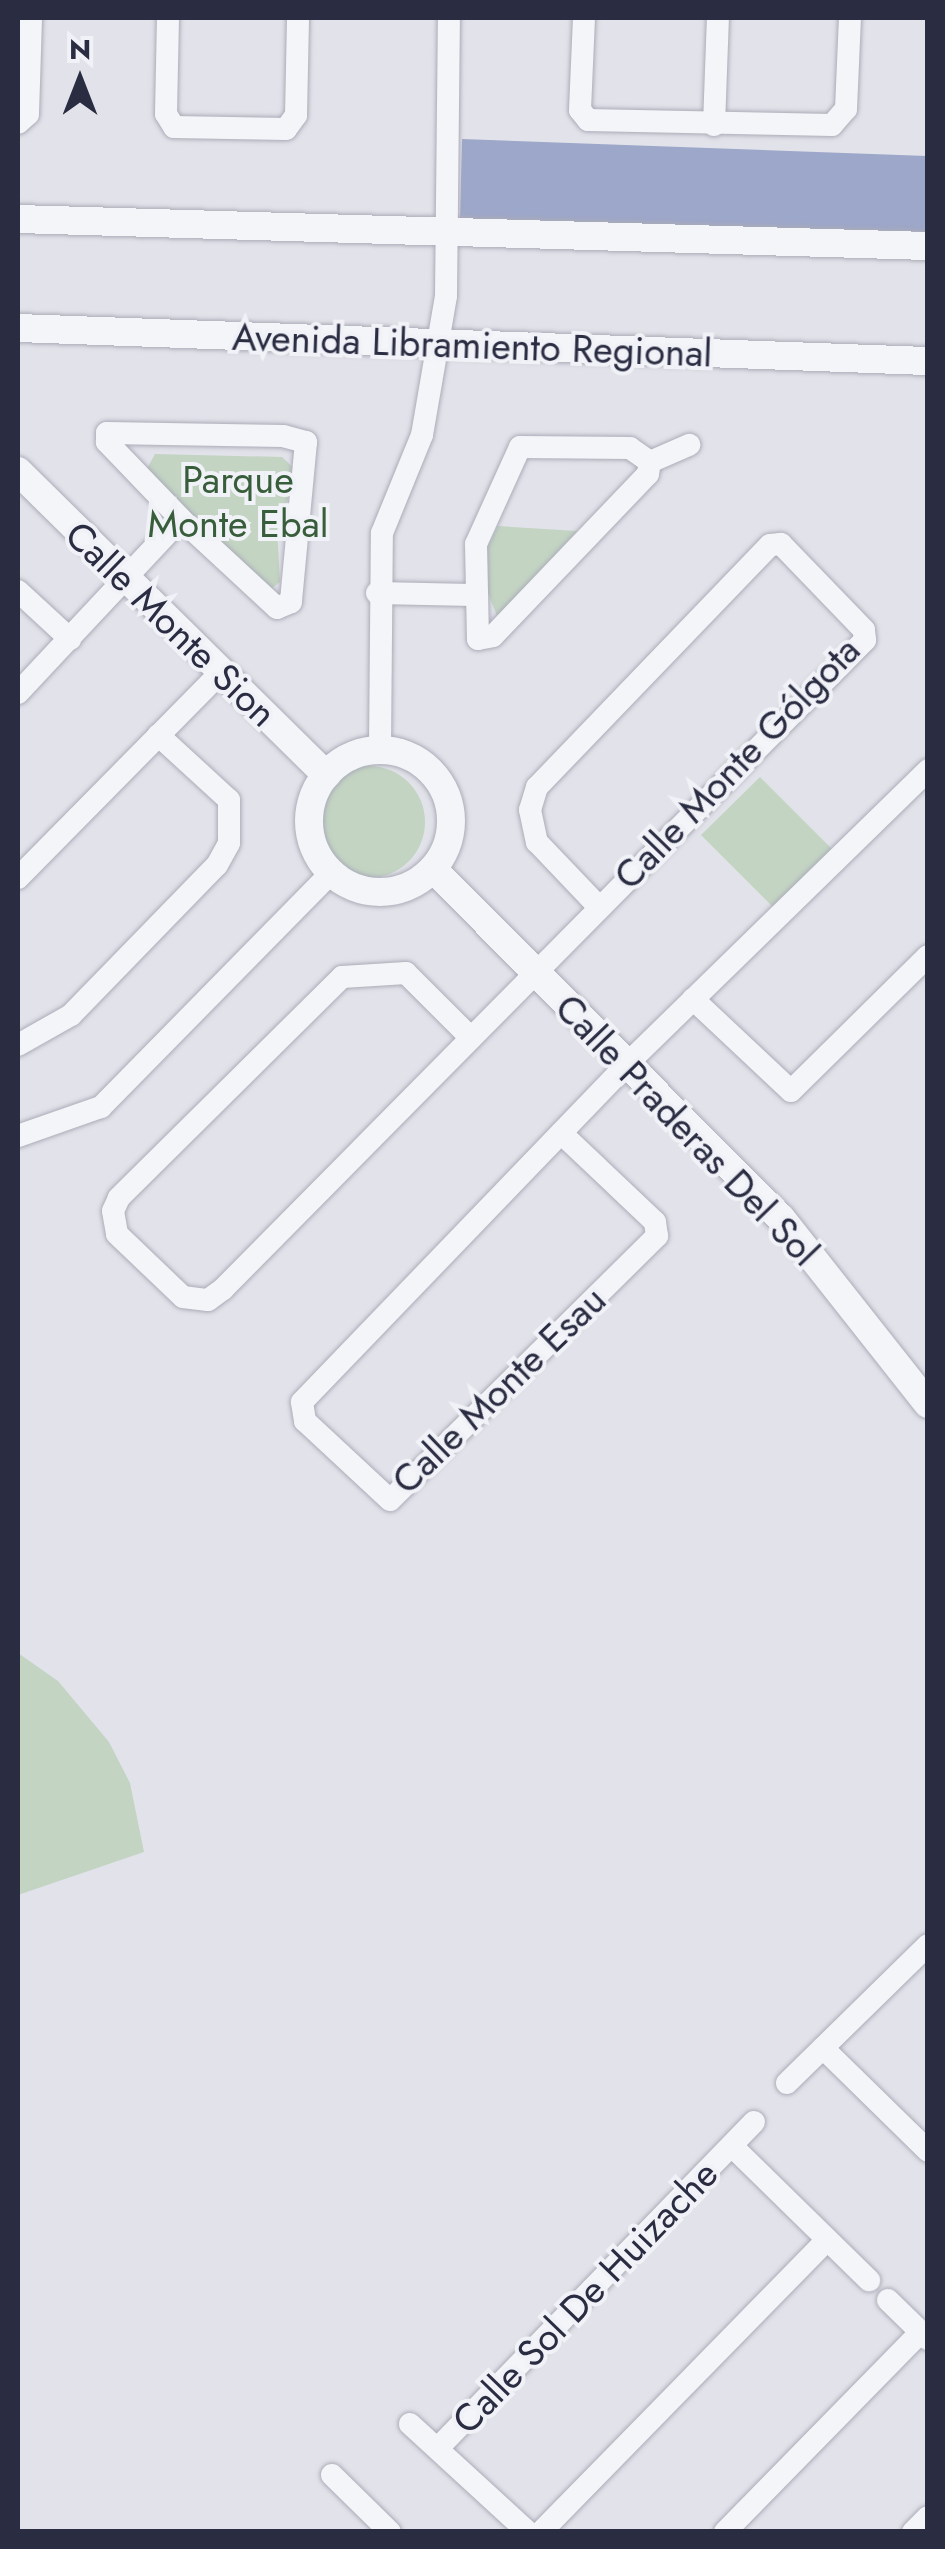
<!DOCTYPE html>
<meta charset="utf-8">
<style>
body{margin:0}
#map{position:relative;width:945px;height:2549px;overflow:hidden;background:#e2e3ea;font-family:Jost,sans-serif}
div>[style]{position:absolute}
.green>*{inset:0;background:#c3d4c3}
.round{border-radius:50%}
.water>*{inset:0;background:#9da7c9}
.roads{filter:drop-shadow(0 0 2px #abacb8) drop-shadow(0 0 2px #abacb8)}
.minor>*{height:22px;margin:-11px;padding:0 11px;transform-origin:11px;border-radius:11px;background:#f4f5f8}
.tertiary>*{height:28px;margin:-14px;padding:0 14px;transform-origin:14px;border-radius:14px;background:#f4f5f8}
.tertiary>.ring{margin:-14px;padding:0;box-sizing:content-box;background:none;border:28px solid #f4f5f8;border-radius:50%}
span{translate:-50% -50%;white-space:nowrap;text-align:center;line-height:1.15;-webkit-text-stroke:8px #f1f2f7;paint-order:stroke}
.street-label{font-size:38px;color:#2a2c42}
.park-label{font-size:38px;color:#375d3a}
.frame{position:absolute;inset:0;border:20px solid #2a2c42;pointer-events:none}
.north{position:absolute;left:30px;top:30px;width:100px;height:100px;-webkit-text-stroke:8px #f1f2f7;paint-order:stroke;rotate:0deg;font-size:28px;font-weight:700;line-height:40px;text-align:center;color:#2a2c42}
.north::after{content:'';display:block;margin:auto;width:35px;height:45px;background:#2a2c42;clip-path:polygon(50% 0,100% 100%,50% 72%,0 100%)}
</style>
<div id="map">
<div class="green">
<div style="clip-path:polygon(155px 454px,282px 457px,298px 472px,277px 528px,280px 582px,267px 592px,144px 474px)"></div>
<div style="clip-path:polygon(498px 526px,577px 531px,497px 616px,484px 583px,485px 552px)"></div>
<div class="round" style="left:313px;top:766px;width:112px;height:112px"></div>
<div style="clip-path:polygon(760px 777px,844px 861px,785px 919px,701px 835px)"></div>
<div style="clip-path:polygon(18px 1653px,58px 1681px,109px 1742px,130px 1783px,144px 1852px,18px 1895px)"></div>
</div>
<div class="water">
<div style="clip-path:polygon(462px 139px,927px 156px,927px 232px,460px 219px)"></div>
</div>
<div class="roads">
<div class="minor">
<div style="left:168px;top:18px;width:96px;rotate:91.2deg"></div>
<div style="left:166px;top:114px;width:15px;rotate:58deg"></div>
<div style="left:174px;top:127px;width:112px;rotate:1deg"></div>
<div style="left:286px;top:129px;width:17px;rotate:-54deg"></div>
<div style="left:296px;top:115px;width:97px;rotate:-88.8deg"></div>
<div style="left:584px;top:18px;width:92px;rotate:92.5deg"></div>
<div style="left:580px;top:110px;width:13px;rotate:51deg"></div>
<div style="left:588px;top:120px;width:244px;rotate:1.2deg"></div>
<div style="left:832px;top:125px;width:21px;rotate:-49deg"></div>
<div style="left:846px;top:109px;width:91px;rotate:-87.5deg"></div>
<div style="left:18px;top:123px;width:13px;rotate:-42deg"></div>
<div style="left:28px;top:114px;width:96px;rotate:-88.2deg"></div>
<div style="left:714px;top:125px;width:107px;rotate:-87.9deg"></div>
<div style="left:107px;top:433px;width:176px;rotate:1deg"></div>
<div style="left:283px;top:436px;width:24px;rotate:15deg"></div>
<div style="left:306px;top:442px;width:161px;rotate:95.4deg"></div>
<div style="left:291px;top:602px;width:15px;rotate:157deg"></div>
<div style="left:277px;top:608px;width:131px;rotate:-137.2deg"></div>
<div style="left:181px;top:519px;width:107px;rotate:-133.9deg"></div>
<div style="left:107px;top:442px;width:9px;rotate:-90deg"></div>
<div style="left:650px;top:462px;width:24px;rotate:-145deg"></div>
<div style="left:630px;top:448px;width:110px;rotate:-179.5deg"></div>
<div style="left:520px;top:447px;width:107px;rotate:114.4deg"></div>
<div style="left:476px;top:544px;width:95px;rotate:88.8deg"></div>
<div style="left:478px;top:639px;width:15px;rotate:-11deg"></div>
<div style="left:493px;top:636px;width:224px;rotate:-46.3deg"></div>
<div style="left:648px;top:474px;width:12px;rotate:-81deg"></div>
<div style="left:650px;top:462px;width:43px;rotate:-23.6deg"></div>
<div style="left:18px;top:591px;width:71px;rotate:42.7deg"></div>
<div style="left:377px;top:593px;width:96px;rotate:1.2deg"></div>
<div style="left:18px;top:693px;width:238px;rotate:-46.9deg"></div>
<div style="left:380px;top:749px;width:216px;rotate:-89.5deg"></div>
<div style="left:382px;top:533px;width:106px;rotate:-67.8deg"></div>
<div style="left:422px;top:435px;width:141px;rotate:-80.2deg"></div>
<div style="left:446px;top:296px;width:278px;rotate:-89.4deg"></div>
<div style="left:18px;top:878px;width:288px;rotate:-45.4deg"></div>
<div style="left:693px;top:999px;width:134px;rotate:43.2deg"></div>
<div style="left:791px;top:1091px;width:192px;rotate:-44.6deg"></div>
<div style="left:471px;top:1038px;width:92px;rotate:-135deg"></div>
<div style="left:406px;top:973px;width:64px;rotate:176.4deg"></div>
<div style="left:342px;top:977px;width:314px;rotate:135.3deg"></div>
<div style="left:119px;top:1198px;width:14px;rotate:115deg"></div>
<div style="left:113px;top:1211px;width:23px;rotate:80deg"></div>
<div style="left:117px;top:1234px;width:91px;rotate:43.7deg"></div>
<div style="left:183px;top:1297px;width:25px;rotate:7deg"></div>
<div style="left:208px;top:1300px;width:19px;rotate:-36deg"></div>
<div style="left:223px;top:1289px;width:913px;rotate:-45.31deg"></div>
<div style="left:865px;top:640px;width:10px;rotate:-96deg"></div>
<div style="left:864px;top:630px;width:120px;rotate:-134deg"></div>
<div style="left:781px;top:544px;width:11px;rotate:175deg"></div>
<div style="left:770px;top:545px;width:336px;rotate:133.9deg"></div>
<div style="left:537px;top:787px;width:24px;rotate:107deg"></div>
<div style="left:530px;top:810px;width:33px;rotate:78deg"></div>
<div style="left:537px;top:842px;width:90px;rotate:46.4deg"></div>
<div style="left:18px;top:1045px;width:61px;rotate:-29.5deg"></div>
<div style="left:71px;top:1015px;width:209px;rotate:-45.8deg"></div>
<div style="left:217px;top:865px;width:25px;rotate:-61deg"></div>
<div style="left:229px;top:843px;width:43px;rotate:-90deg"></div>
<div style="left:229px;top:800px;width:96px;rotate:-137.5deg"></div>
<div style="left:561px;top:1133px;width:129px;rotate:43.4deg"></div>
<div style="left:655px;top:1222px;width:14px;rotate:82deg"></div>
<div style="left:657px;top:1236px;width:375px;rotate:135.3deg"></div>
<div style="left:390px;top:1500px;width:116px;rotate:-137.1deg"></div>
<div style="left:305px;top:1421px;width:19px;rotate:-99deg"></div>
<div style="left:302px;top:1402px;width:466px;rotate:-46.1deg"></div>
<div style="left:625px;top:1066px;width:424px;rotate:-44.3deg"></div>
<div style="left:18px;top:1136px;width:88px;rotate:-19.3deg"></div>
<div style="left:101px;top:1107px;width:328px;rotate:-45.5deg"></div>
<div style="left:823px;top:2048px;width:147px;rotate:44.4deg"></div>
<div style="left:787px;top:2083px;width:197px;rotate:-44.4deg"></div>
<div style="left:732px;top:2146px;width:192px;rotate:44.4deg"></div>
<div style="left:888px;top:2300px;width:56px;rotate:44.3deg"></div>
<div style="left:410px;top:2424px;width:160px;rotate:42.5deg"></div>
<div style="left:438px;top:2448px;width:454px;rotate:-45.9deg"></div>
<div style="left:332px;top:2475px;width:81px;rotate:44.5deg"></div>
<div style="left:541px;top:2532px;width:409px;rotate:-45.6deg"></div>
<div style="left:725px;top:2532px;width:280px;rotate:-45.6deg"></div>
<div style="left:913px;top:2532px;width:21px;rotate:-45deg"></div>
</div>
<div class="tertiary">
<div style="left:18px;top:219px;width:910px;rotate:1.7deg"></div>
<div style="left:18px;top:328px;width:911px;rotate:2.08deg"></div>
<div style="left:18px;top:471px;width:433px;rotate:44.6deg"></div>
<div class="ring" style="left:309px;top:750px;width:114px;height:114px"></div>
<div style="left:433px;top:869px;width:493px;rotate:45.1deg"></div>
<div style="left:781px;top:1218px;width:237px;rotate:51.7deg"></div>
</div>
</div>
<div class="street-label">
<span style="left:472px;top:345px;rotate:2deg">Avenida Libramiento Regional</span>
<span style="left:171px;top:624px;rotate:44deg">Calle Monte Sion</span>
<span style="left:737px;top:763px;rotate:-46deg">Calle Monte Gólgota</span>
<span style="left:687px;top:1130px;rotate:46deg">Calle Praderas Del Sol</span>
<span style="left:499px;top:1390px;rotate:-44deg">Calle Monte Esau</span>
<span style="left:585px;top:2297px;rotate:-46deg">Calle Sol De Huizache</span>
</div>
<div class="park-label">
<span style="left:238px;top:502px">Parque<br>Monte Ebal</span>
</div>
<div class="frame"></div>
<div class="north">N</div>
</div>
